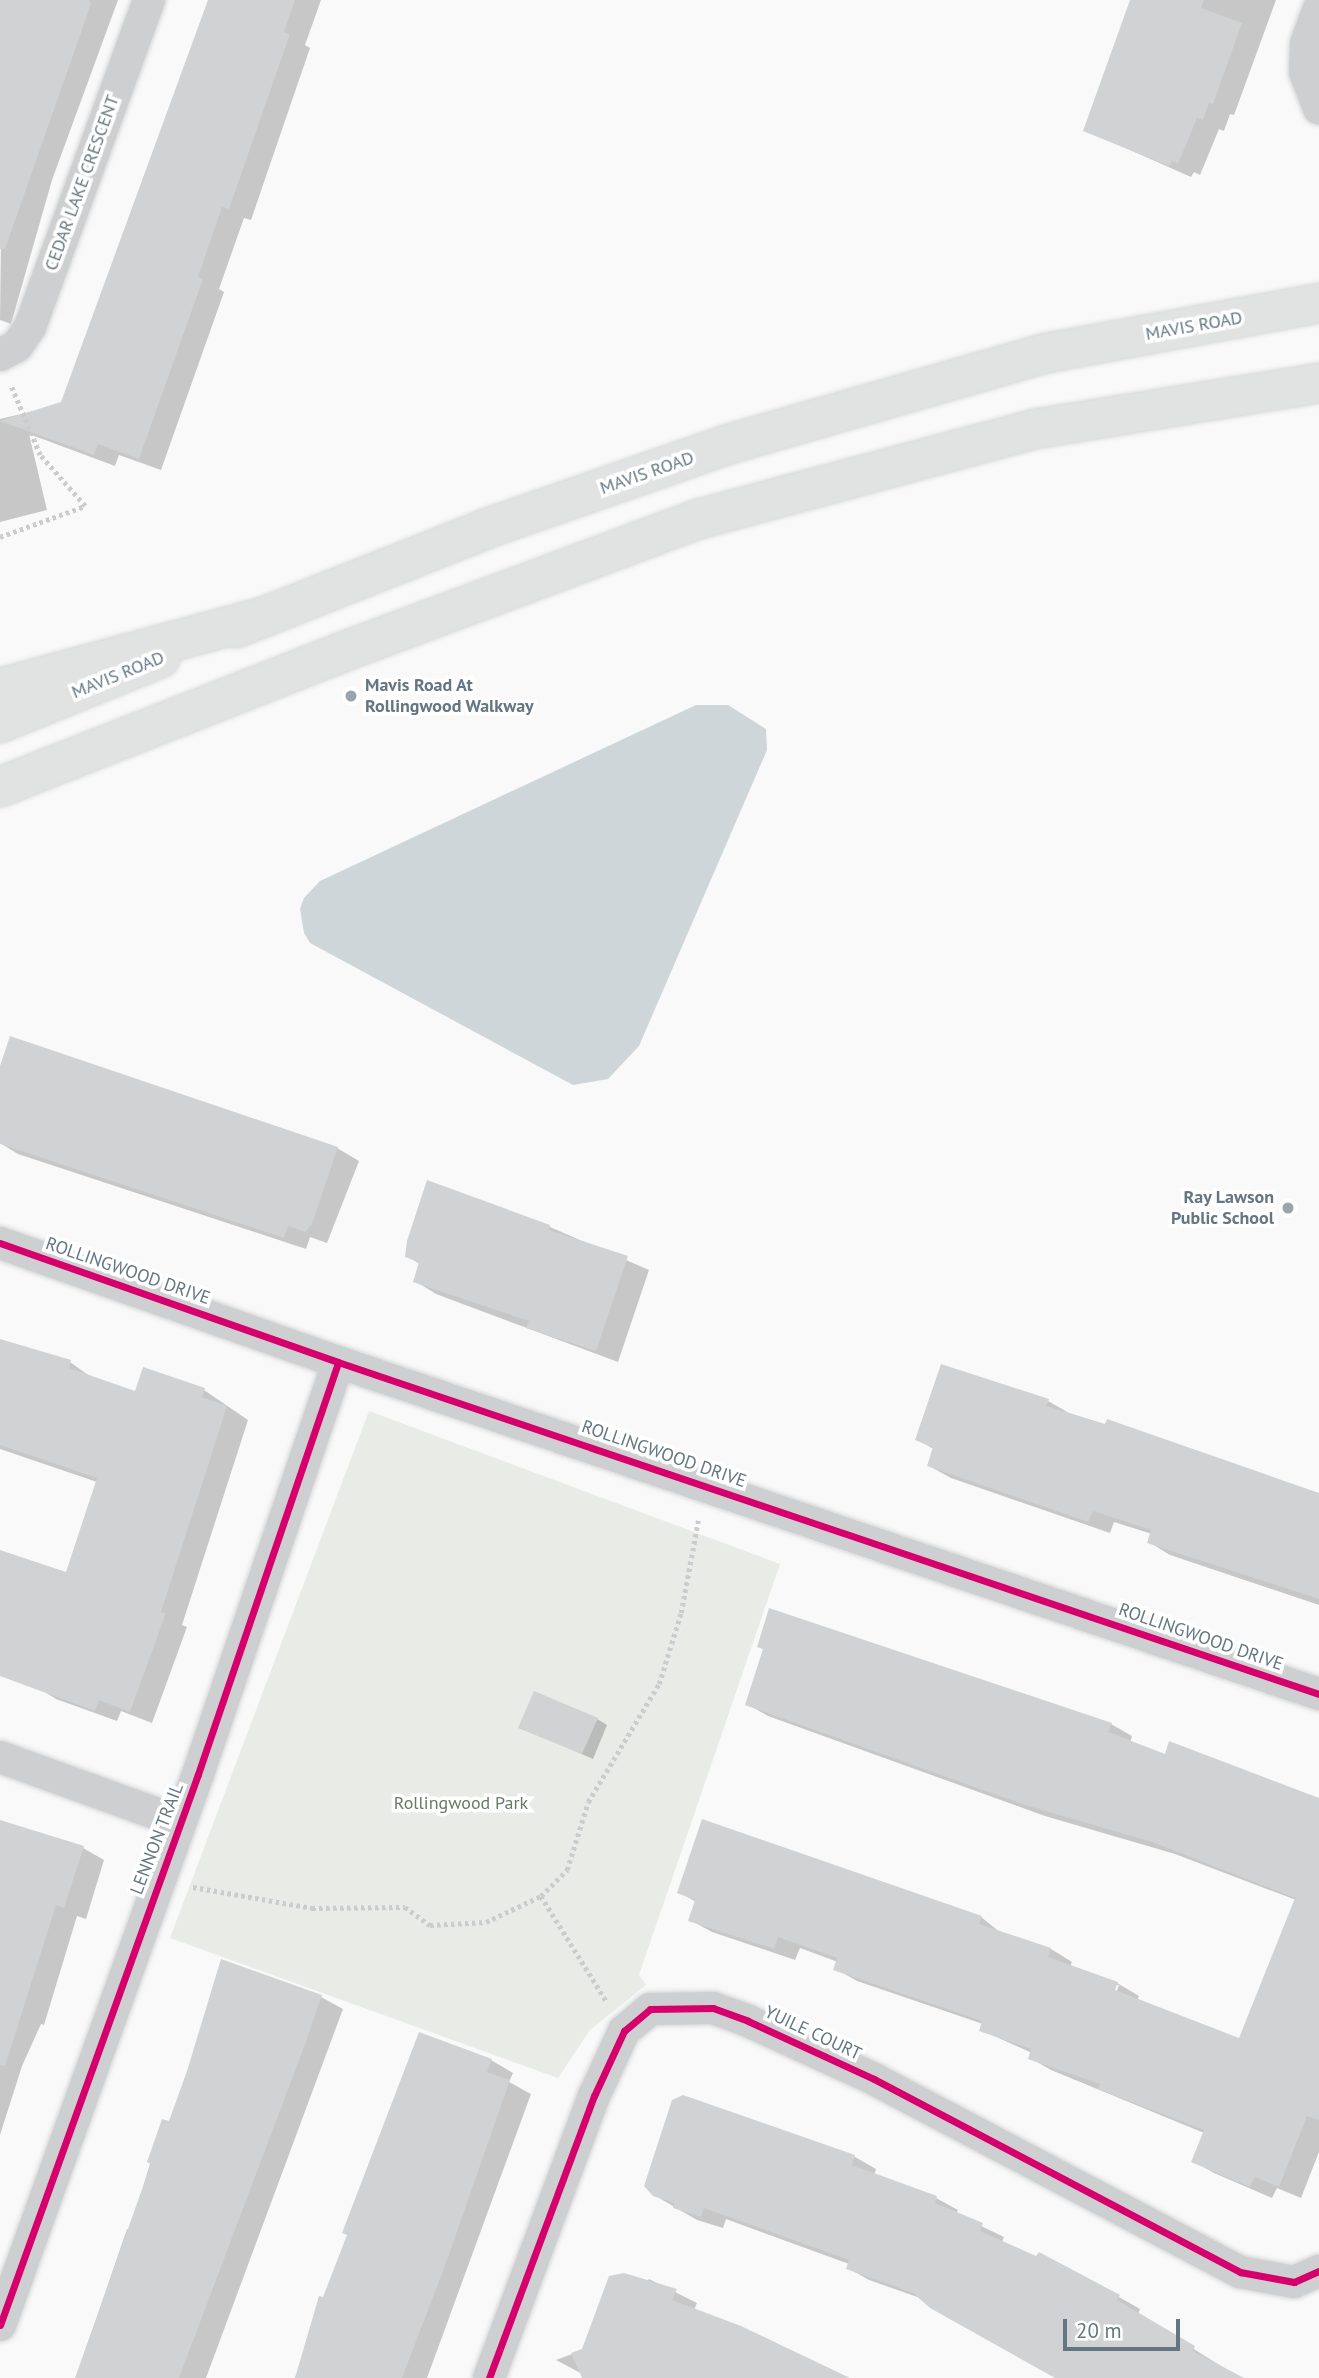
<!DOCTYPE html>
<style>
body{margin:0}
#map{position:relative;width:1319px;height:2378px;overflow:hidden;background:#f9f9f9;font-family:"PT Sans",sans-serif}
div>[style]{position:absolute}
.green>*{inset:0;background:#e8ebe6}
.water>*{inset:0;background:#ced6d9}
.shadow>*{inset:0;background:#0003}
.building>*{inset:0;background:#d0d2d3}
.path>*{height:4.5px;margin-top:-2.25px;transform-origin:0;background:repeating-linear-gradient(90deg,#cbcccd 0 3.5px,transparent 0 7px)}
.roads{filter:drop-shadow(0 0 2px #d5d6d7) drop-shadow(0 0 2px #d5d6d7)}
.street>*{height:32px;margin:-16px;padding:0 16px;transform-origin:16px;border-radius:16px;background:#cecfd0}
.secondary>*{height:38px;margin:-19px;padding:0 19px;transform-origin:19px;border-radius:19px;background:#e1e2e2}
.highway>*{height:38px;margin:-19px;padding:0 19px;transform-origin:19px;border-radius:19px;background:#e1e2e2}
.cycleway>*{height:7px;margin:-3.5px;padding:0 3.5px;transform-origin:3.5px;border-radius:3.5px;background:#d6006c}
.dots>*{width:19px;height:19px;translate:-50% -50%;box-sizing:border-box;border:4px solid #fff;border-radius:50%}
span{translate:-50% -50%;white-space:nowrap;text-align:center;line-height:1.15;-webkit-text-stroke:7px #fff;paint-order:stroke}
.street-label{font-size:18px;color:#657683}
.poi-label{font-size:18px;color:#657683;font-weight:700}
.left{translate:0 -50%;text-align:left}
.right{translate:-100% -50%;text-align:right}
.park-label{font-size:18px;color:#687a64}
.scale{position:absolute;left:1063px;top:2319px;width:117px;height:32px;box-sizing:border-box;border:4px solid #657683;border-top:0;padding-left:9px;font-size:21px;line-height:24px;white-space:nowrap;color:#657683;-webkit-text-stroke:5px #fff;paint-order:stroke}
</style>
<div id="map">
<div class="green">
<div style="clip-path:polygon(369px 1411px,780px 1564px,639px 1975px,646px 1985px,590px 2030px,558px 2078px,170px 1938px)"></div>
</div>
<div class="water">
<div style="clip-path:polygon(696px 705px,728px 705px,755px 722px,766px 729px,767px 750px,639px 1046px,608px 1079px,573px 1085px,310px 943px,304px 933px,300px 909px,304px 898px,320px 881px)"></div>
</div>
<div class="shadow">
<div style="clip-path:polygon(4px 0,118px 0,52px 180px,11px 324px,0 320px)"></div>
<div style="clip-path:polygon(210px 0,321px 0,305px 45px,310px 48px,251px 220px,244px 218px,219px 289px,224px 292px,161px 470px,119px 455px,115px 466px,29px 434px,47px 510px,0 522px,0 419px,63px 404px)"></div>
<div style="clip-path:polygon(1131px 0,1285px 0,1276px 0,1234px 115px,1230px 114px,1224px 131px,1219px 129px,1200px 175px,1194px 172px,1191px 177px,1085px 130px)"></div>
<div style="clip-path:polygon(0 1072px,337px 1148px,359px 1161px,327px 1243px,310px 1237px,306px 1249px,18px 1154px,0 1143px)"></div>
<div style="clip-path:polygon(550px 1227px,649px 1270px,618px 1362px,436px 1294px,415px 1281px,420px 1264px,406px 1256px)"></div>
<div style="clip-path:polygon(0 1340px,70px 1362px,91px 1377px,136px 1393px,204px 1390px,248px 1420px,182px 1625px,187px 1627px,152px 1723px,121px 1711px,117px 1721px,56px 1699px,35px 1686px,0 1653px,0 1552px,67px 1575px,97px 1482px,0 1449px)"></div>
<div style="clip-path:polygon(1048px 1401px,1069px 1413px,1319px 1494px,1319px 1605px,1170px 1555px,1149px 1542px,1152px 1534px,1114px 1522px,1110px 1533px,951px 1478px,929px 1466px,934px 1449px,917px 1440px)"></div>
<div style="clip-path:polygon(evenodd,747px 1704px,1111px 1724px,1132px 1736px,1130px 1743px,1166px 1756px,1319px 1800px,1319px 2152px,1301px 2198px,1277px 2188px,1272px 2198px,1214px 2173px,1193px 2161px,1204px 2133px,1051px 2070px,1030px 2058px,1032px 2053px,981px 2030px,983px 2024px,857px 1981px,836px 1969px,838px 1962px,800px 1948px,795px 1960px,712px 1932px,690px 1920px,696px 1902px,679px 1892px,981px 1917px,1001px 1933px,1051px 1949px,1072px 1962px,1070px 1967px,1117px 1983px,1139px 1996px,1137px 2000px,1240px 2040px,1296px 1900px,1175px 1854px,1045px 1816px,768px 1716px,747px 1704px,1115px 1985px,1119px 1985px,1114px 1998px,1115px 1985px)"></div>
<div style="clip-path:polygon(597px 1719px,607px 1725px,593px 1759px,520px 1727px)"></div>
<div style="clip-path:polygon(0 1821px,83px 1848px,104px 1860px,86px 1919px,77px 1916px,44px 2025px,41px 2024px,22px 2066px,0 2135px)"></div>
<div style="clip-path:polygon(222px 1962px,321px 1997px,343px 2009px,206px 2378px,76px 2378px,127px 2229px,130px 2230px,163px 2121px,170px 2123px,189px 2072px)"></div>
<div style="clip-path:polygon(491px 2060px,513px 2073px,509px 2082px,531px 2094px,427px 2378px,295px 2378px,324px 2300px)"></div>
<div style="clip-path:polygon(683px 2097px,855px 2157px,876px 2169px,874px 2175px,936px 2198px,958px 2210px,956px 2214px,1004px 2237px,1002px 2242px,1037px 2258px,1039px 2254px,1119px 2297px,1140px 2309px,1138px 2314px,1240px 2378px,1059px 2378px,923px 2299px,869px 2280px,848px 2268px,849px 2264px,726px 2219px,723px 2228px,697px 2220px,654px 2195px)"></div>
<div style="clip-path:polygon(649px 2279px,697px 2303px,694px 2310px,845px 2378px,590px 2378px,556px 2360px,583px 2350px)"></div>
</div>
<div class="building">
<div style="clip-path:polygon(0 0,89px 0,91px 4px,5px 249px,0 249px)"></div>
<div style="clip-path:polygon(208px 0,295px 0,284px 32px,290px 34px,229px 209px,222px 207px,198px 277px,203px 279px,139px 459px,98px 444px,94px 455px,0 421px,61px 402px)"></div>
<div style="clip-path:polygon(1130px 0,1204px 0,1201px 8px,1242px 23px,1213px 104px,1209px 103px,1203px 120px,1197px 118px,1178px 164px,1172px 161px,1169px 166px,1083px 131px)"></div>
<div style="clip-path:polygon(10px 1036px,338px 1147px,312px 1224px,305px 1232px,288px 1226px,284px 1238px,0 1144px,0 1066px)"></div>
<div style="clip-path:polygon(427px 1180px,550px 1225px,549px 1230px,628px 1256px,596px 1351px,526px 1328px,529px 1321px,413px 1282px,419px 1262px,405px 1257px,407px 1241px)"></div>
<div style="clip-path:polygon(0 1339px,71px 1360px,69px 1368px,135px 1391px,143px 1367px,205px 1388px,202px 1397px,227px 1406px,161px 1612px,166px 1613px,130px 1712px,99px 1700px,95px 1711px,0 1676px,0 1550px,66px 1572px,97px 1478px,0 1445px)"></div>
<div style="clip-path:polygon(941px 1364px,1049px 1399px,1046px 1406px,1105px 1424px,1107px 1419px,1319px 1493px,1319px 1599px,1147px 1543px,1151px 1530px,1093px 1511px,1088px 1522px,927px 1466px,933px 1447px,915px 1440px)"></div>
<div style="clip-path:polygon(769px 1608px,1112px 1723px,1108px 1732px,1165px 1754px,1169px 1741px,1319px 1798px,1319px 2120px,1307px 2116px,1279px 2187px,1255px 2177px,1250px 2187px,1191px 2162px,1204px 2130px,1098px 2089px,1100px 2084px,1028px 2059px,1031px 2049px,979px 2031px,982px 2021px,833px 1970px,837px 1958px,778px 1937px,774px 1949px,688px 1921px,695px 1900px,677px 1893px,702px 1819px,982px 1916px,979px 1924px,1051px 1948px,1048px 1957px,1118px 1982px,1115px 1990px,1239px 2038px,1295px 1898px,1152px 1842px,1022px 1804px,745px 1705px,763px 1649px,757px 1647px)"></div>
<div style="clip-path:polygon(534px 1691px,598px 1718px,582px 1754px,518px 1728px)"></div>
<div style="clip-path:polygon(0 1820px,84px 1846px,64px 1908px,56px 1905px,5px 2066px,0 2065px)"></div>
<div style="clip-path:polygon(221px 1959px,322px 1995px,304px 2047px,179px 2378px,75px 2378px,151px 2164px,147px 2162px,162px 2119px,169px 2121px,187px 2071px)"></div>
<div style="clip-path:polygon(419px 2032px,492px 2059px,487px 2072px,510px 2080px,446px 2263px,402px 2378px,295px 2378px,319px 2296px,323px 2297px,347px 2235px,342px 2233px)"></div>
<div style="clip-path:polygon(683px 2095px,855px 2155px,852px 2165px,937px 2196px,935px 2203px,983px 2223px,980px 2231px,1036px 2256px,1039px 2252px,1120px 2295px,1117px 2300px,1195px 2346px,1193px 2351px,1244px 2378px,1055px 2378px,930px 2308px,913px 2293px,846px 2269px,849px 2260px,704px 2208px,701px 2217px,673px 2208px,674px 2203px,653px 2196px,644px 2186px,672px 2100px)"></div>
<div style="clip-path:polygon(624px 2273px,677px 2289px,672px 2300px,741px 2326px,850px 2378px,582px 2378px,571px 2353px,582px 2349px,609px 2276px)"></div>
</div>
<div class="path">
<div style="left:0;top:537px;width:90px;rotate:-20deg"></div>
<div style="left:85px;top:506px;width:68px;rotate:-131.4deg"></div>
<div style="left:40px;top:455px;width:75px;rotate:-112.8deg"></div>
<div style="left:193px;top:1887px;width:121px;rotate:10deg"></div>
<div style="left:312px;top:1908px;width:93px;rotate:-0.6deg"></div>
<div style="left:405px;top:1907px;width:31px;rotate:36deg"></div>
<div style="left:430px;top:1925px;width:56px;rotate:-3.1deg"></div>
<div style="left:486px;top:1922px;width:61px;rotate:-25.3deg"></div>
<div style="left:541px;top:1896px;width:37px;rotate:-45deg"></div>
<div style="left:567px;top:1870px;width:71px;rotate:-72.8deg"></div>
<div style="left:588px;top:1802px;width:138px;rotate:-59deg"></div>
<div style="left:659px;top:1684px;width:74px;rotate:-72.8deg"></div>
<div style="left:681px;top:1613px;width:94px;rotate:-79.5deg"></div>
<div style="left:541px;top:1896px;width:125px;rotate:58.1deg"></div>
</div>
<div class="roads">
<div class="street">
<div style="left:1319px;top:8px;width:38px;rotate:110deg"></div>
<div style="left:1306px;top:44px;width:28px;rotate:92deg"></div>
<div style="left:1305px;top:72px;width:39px;rotate:69deg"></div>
<div style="left:0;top:355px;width:19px;rotate:-28deg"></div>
<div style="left:17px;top:346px;width:23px;rotate:-56deg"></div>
<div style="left:30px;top:327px;width:348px;rotate:-70deg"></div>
<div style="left:0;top:1243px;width:358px;rotate:19.4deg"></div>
<div style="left:338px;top:1362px;width:1036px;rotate:18.7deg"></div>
<div style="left:0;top:1757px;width:191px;rotate:19.9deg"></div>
<div style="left:0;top:2325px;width:585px;rotate:-70.23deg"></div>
<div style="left:198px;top:1774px;width:435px;rotate:-71.2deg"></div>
<div style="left:489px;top:2378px;width:301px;rotate:-69.6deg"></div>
<div style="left:594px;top:2096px;width:72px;rotate:-65.2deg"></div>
<div style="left:624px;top:2031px;width:34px;rotate:-40deg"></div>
<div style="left:650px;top:2009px;width:63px;rotate:-0.9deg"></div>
<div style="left:713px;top:2008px;width:37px;rotate:20deg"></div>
<div style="left:748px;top:2021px;width:139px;rotate:24.7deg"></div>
<div style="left:874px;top:2079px;width:414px;rotate:27.8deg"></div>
<div style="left:1240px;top:2272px;width:55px;rotate:10.5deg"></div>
<div style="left:1294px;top:2282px;width:27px;rotate:-24deg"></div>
</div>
<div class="secondary">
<div style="left:236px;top:628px;width:271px;rotate:-21.6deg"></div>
<div style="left:488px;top:528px;width:255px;rotate:-19.2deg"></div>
<div style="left:729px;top:444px;width:331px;rotate:-16deg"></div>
<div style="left:1047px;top:353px;width:277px;rotate:-10.4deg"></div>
<div style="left:0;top:723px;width:173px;rotate:-22.1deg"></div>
<div style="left:0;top:787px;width:365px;rotate:-21.5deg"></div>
<div style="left:340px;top:653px;width:383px;rotate:-20.5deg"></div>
<div style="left:699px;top:519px;width:348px;rotate:-15deg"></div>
<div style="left:1035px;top:429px;width:288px;rotate:-9.2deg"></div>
</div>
<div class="highway">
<div style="left:0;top:688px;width:276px;rotate:-15.1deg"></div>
</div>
</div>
<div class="cycleway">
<div style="left:0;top:1243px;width:358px;rotate:19.4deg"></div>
<div style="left:338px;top:1362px;width:1036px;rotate:18.7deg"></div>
<div style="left:0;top:2325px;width:585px;rotate:-70.23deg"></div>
<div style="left:198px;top:1774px;width:435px;rotate:-71.2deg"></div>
<div style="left:489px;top:2378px;width:301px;rotate:-69.6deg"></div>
<div style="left:594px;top:2096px;width:72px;rotate:-65.2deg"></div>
<div style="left:624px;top:2031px;width:34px;rotate:-40deg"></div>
<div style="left:650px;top:2009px;width:63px;rotate:-0.9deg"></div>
<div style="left:713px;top:2008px;width:37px;rotate:20deg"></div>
<div style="left:748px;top:2021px;width:139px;rotate:24.7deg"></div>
<div style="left:874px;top:2079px;width:414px;rotate:27.8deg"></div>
<div style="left:1240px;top:2272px;width:55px;rotate:10.5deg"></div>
<div style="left:1294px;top:2282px;width:27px;rotate:-24deg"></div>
</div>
<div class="dots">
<div style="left:351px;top:696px;background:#99a4ac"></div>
<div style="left:1288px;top:1208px;background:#99a4ac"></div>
</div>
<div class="street-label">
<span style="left:82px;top:183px;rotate:-70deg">CEDAR LAKE CRESCENT</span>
<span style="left:1194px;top:326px;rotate:-10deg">MAVIS ROAD</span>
<span style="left:647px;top:473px;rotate:-19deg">MAVIS ROAD</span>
<span style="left:118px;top:675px;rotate:-22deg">MAVIS ROAD</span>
<span style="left:128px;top:1271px;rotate:19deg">ROLLINGWOOD DRIVE</span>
<span style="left:664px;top:1454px;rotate:19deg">ROLLINGWOOD DRIVE</span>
<span style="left:1201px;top:1637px;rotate:19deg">ROLLINGWOOD DRIVE</span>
<span style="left:157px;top:1839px;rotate:-69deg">LENNON TRAIL</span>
<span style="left:813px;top:2033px;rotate:25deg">YUILE COURT</span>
</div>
<div class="poi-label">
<span class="left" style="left:365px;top:696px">Mavis Road At<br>Rollingwood Walkway</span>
<span class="right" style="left:1274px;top:1208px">Ray Lawson<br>Public School</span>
</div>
<div class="park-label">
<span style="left:461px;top:1803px">Rollingwood Park</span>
</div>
<div class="scale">20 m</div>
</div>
